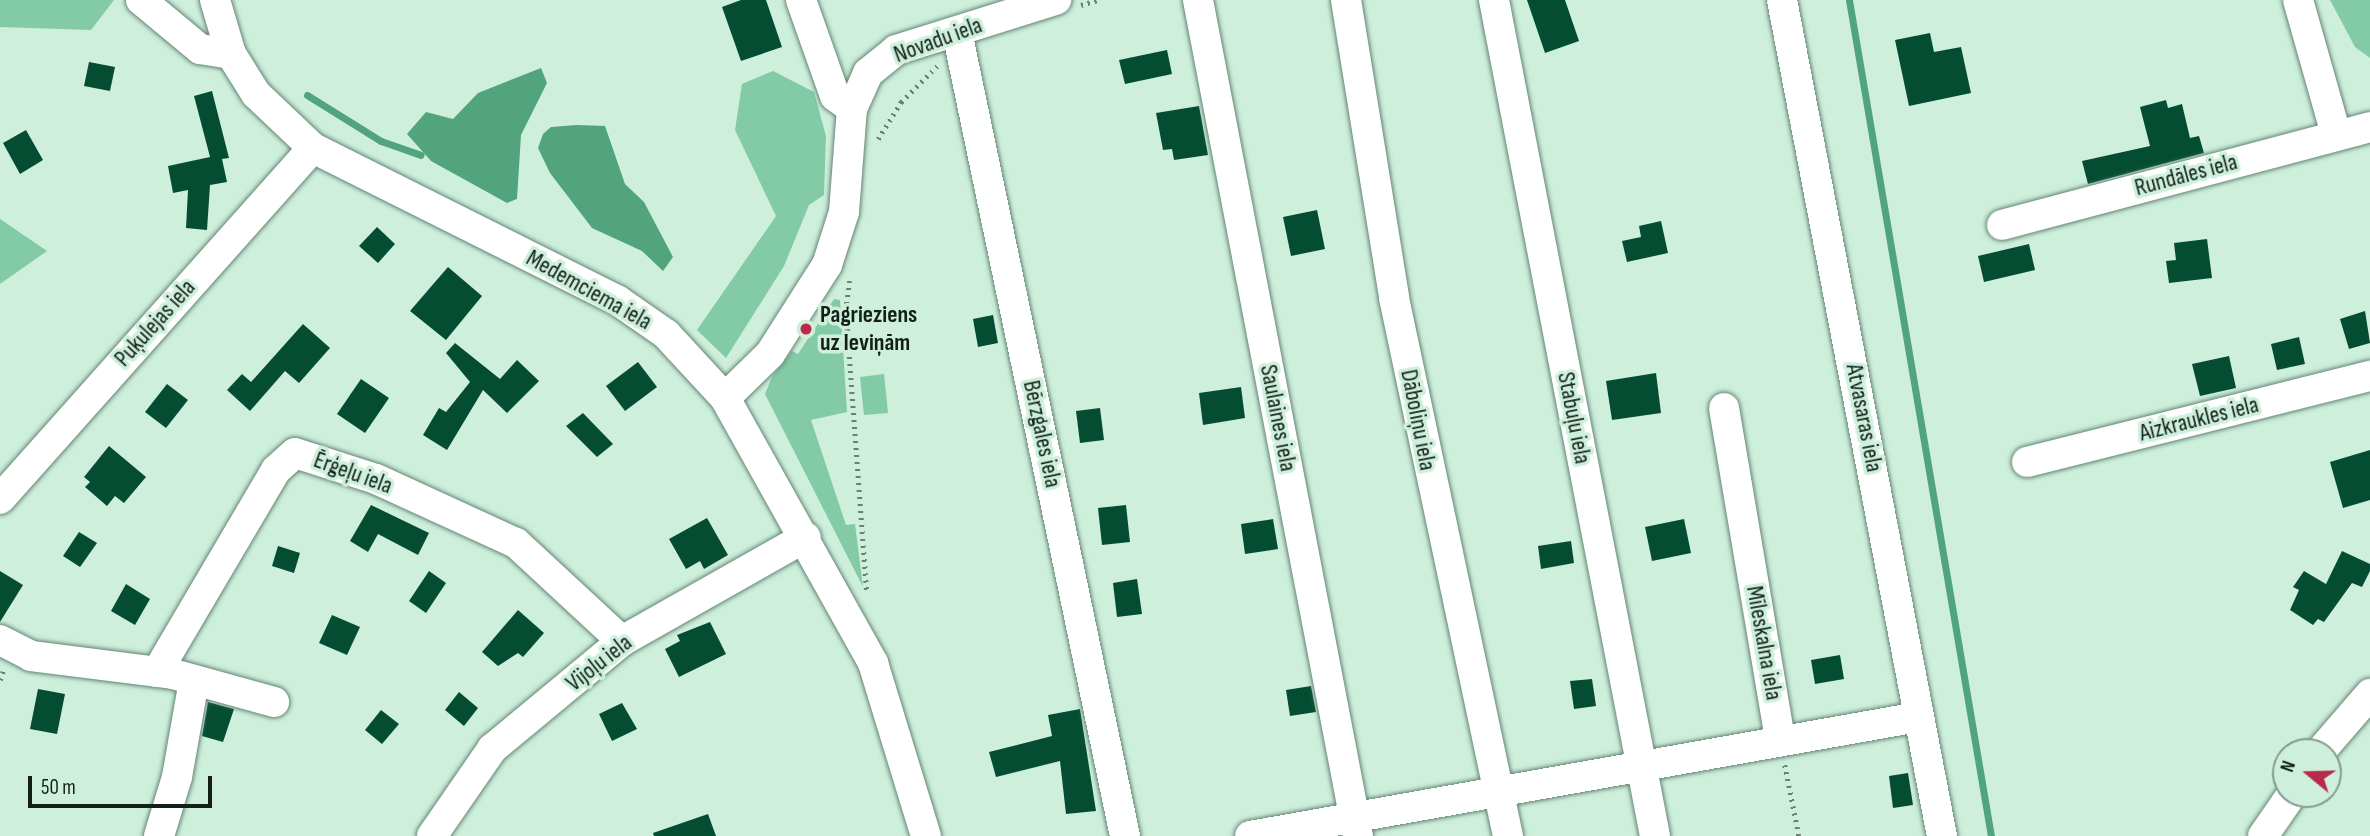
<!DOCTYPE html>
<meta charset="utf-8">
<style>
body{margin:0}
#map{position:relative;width:2370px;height:836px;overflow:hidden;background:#cdefdc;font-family:"Sofia Sans Condensed",sans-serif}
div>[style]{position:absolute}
.green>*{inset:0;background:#83caa6}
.water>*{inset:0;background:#51a47d}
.stream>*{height:7px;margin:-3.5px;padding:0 3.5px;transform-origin:3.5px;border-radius:3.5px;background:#51a47d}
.building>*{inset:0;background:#044d33}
.path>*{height:4.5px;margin-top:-2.25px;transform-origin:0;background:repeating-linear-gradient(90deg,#6a8074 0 2px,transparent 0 7px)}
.roads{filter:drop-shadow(0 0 2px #658574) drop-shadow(0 0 2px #658574)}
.minor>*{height:30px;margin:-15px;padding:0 15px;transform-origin:15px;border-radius:15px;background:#fff}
.dots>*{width:19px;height:19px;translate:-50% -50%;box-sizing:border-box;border:4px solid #cdefdc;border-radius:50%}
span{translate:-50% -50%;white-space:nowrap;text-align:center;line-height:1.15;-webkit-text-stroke:7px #cdefdc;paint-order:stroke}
.street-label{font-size:24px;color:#132019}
.poi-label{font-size:24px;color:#132019;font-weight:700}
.left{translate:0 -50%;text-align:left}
.north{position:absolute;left:2272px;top:738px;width:70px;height:70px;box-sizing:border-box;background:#cdefdc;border:2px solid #839c8e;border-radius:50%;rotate:289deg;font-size:19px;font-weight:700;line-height:28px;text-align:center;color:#132019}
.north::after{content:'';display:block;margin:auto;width:24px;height:32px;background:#ba294a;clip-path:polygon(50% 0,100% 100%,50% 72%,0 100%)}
.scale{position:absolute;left:28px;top:776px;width:184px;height:32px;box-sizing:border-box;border:4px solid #132019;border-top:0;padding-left:9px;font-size:21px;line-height:24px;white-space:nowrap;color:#132019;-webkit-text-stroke:5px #cdefdc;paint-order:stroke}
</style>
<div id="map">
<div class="green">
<div style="clip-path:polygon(0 0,114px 0,91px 30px,0 27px)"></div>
<div style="clip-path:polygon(2330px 0,2370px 0,2370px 58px,2355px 47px)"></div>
<div style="clip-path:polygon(773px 71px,814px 92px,826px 136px,824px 195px,809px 205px,784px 266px,726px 358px,697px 330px,776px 216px,735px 130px,742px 84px)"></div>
<div style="clip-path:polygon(0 219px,47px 251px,0 284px)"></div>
<div style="clip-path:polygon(834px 299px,840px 300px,847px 412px,811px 420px,846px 525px,855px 524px,863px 587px,765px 394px,772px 377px,792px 351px,798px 354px)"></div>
<div style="clip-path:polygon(884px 374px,888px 413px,864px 415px,860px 377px)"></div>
</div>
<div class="water">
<div style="clip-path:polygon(541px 68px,547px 83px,521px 135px,517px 199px,507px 203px,431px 161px,407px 134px,426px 112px,453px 119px,478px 93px)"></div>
<div style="clip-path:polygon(577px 125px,605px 126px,625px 184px,644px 202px,673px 257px,663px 271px,642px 251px,592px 228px,550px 173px,538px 148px,543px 134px,551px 127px)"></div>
</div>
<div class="stream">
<div style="left:1849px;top:0;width:848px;rotate:80.36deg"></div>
<div style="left:307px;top:95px;width:87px;rotate:31.9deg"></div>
<div style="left:381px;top:141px;width:42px;rotate:19.3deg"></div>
</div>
<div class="building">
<div style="clip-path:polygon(741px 0,766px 0,782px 47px,741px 61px,722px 7px)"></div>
<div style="clip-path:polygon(1527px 0,1565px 0,1579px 41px,1545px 53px)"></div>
<div style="clip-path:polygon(1930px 33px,1934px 52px,1961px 47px,1971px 93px,1909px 106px,1895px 40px)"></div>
<div style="clip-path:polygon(1167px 50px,1172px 74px,1125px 84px,1119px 60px)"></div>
<div style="clip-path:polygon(89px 62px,115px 67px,110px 91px,84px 86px)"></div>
<div style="clip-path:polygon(212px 91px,229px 158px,222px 159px,227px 182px,210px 185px,207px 230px,186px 228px,188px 190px,173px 193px,168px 166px,210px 157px,194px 96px)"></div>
<div style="clip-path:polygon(2166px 100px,2168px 108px,2182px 104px,2190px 138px,2199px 136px,2204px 153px,2088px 184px,2082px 161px,2150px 146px,2140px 107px)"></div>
<div style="clip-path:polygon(1199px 106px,1208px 155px,1174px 160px,1172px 149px,1163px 150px,1156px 113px)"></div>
<div style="clip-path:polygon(26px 130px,43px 160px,20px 174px,3px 143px)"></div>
<div style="clip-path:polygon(1317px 210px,1325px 249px,1291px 256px,1283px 217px)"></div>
<div style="clip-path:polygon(1661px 221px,1668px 253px,1627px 262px,1622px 241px,1641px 237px,1639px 226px)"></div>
<div style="clip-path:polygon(377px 227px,395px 244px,378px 263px,359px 246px)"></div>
<div style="clip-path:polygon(2207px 239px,2212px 278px,2169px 283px,2166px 261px,2176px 260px,2174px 243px)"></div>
<div style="clip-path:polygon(2029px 244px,2035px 270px,1984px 282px,1978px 256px)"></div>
<div style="clip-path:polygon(448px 267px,482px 296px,446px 340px,410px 311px)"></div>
<div style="clip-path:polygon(2365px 311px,2370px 343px,2349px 349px,2340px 319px)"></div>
<div style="clip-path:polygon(993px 315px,998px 343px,978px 347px,973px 319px)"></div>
<div style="clip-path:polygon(303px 324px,330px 348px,299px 383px,285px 371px,250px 411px,227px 390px,242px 374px,251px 382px)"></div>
<div style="clip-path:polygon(2299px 337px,2305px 364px,2277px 370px,2271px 344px)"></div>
<div style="clip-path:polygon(455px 343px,500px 379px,517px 360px,539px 381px,507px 413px,483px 390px,447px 450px,423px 435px,439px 408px,446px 412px,470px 382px,446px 353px)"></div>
<div style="clip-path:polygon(2229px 356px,2236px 388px,2200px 396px,2192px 364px)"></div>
<div style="clip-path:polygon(638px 362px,657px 387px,625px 411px,606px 386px)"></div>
<div style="clip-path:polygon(1656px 373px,1661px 413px,1612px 420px,1606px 381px)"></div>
<div style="clip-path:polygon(361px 379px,389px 398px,365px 433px,337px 414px)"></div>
<div style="clip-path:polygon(167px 384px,188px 400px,166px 428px,145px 412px)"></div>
<div style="clip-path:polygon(1241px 387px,1245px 418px,1203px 425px,1199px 393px)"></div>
<div style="clip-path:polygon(1100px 408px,1104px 440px,1080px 443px,1076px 411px)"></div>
<div style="clip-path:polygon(583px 413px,613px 444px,597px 457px,566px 426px)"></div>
<div style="clip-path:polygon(109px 446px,146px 477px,124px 503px,115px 496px,107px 506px,85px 487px,90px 482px,84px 477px)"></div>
<div style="clip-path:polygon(2370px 450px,2370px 500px,2343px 508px,2330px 462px)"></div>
<div style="clip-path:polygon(371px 505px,429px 533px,418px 555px,378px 534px,368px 552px,350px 541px)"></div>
<div style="clip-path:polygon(1126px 505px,1130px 542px,1102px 545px,1098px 508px)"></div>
<div style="clip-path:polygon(707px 518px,728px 555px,704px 569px,700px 561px,686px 569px,669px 539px)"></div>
<div style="clip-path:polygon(1273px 519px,1278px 549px,1245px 554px,1241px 524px)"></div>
<div style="clip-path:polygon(1684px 519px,1691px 553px,1652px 561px,1645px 527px)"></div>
<div style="clip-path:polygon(79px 532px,97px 543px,80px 567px,63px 556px)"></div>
<div style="clip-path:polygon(1571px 541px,1574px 563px,1541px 569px,1538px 546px)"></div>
<div style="clip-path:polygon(278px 546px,300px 553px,294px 573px,272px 566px)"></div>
<div style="clip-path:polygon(2342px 551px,2370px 564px,2370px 571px,2362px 587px,2352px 583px,2324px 622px,2318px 619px,2313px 625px,2290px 610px,2299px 590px,2293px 587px,2304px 571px,2326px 584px)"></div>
<div style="clip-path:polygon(0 571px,23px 585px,0 622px)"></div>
<div style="clip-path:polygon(429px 571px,446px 583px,426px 613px,409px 601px)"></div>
<div style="clip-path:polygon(1137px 579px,1142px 614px,1117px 617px,1113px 583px)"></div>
<div style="clip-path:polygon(126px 584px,150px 599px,135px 625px,111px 611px)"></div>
<div style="clip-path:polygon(518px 610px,544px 633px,523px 657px,518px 653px,498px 666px,482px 652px)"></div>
<div style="clip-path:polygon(332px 615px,360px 627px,347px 655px,319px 643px)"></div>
<div style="clip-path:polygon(710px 622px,726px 654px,679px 677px,665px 649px,680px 641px,677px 635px)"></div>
<div style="clip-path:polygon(1840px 655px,1844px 679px,1815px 684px,1811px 660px)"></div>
<div style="clip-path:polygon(1592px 679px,1596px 706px,1574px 709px,1570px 681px)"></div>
<div style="clip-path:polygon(1311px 686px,1316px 712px,1290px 716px,1286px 690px)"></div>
<div style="clip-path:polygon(38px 689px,65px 694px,57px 734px,30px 729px)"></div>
<div style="clip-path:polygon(459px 692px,478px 708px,464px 726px,445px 710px)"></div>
<div style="clip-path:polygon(208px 702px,234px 709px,223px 742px,202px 736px)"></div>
<div style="clip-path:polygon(622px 703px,637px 729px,612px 741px,599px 714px)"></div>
<div style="clip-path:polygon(1080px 709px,1096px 811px,1066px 814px,1060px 761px,996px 777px,989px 752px,1052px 736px,1048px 715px)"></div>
<div style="clip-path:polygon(381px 710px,399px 724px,382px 744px,365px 730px)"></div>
<div style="clip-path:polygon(1908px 773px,1913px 805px,1893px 808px,1889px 776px)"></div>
<div style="clip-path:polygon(708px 814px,716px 836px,654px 836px,653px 833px)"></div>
</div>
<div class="path">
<div style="left:1081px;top:5px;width:17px;rotate:-17deg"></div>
<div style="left:878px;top:139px;width:44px;rotate:-58.1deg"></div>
<div style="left:901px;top:102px;width:52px;rotate:-45deg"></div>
<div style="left:850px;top:281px;width:27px;rotate:98deg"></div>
<div style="left:846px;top:308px;width:286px;rotate:85.8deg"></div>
<div style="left:0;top:680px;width:12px;rotate:-70deg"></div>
<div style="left:1785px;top:765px;width:72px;rotate:78.8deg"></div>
</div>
<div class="roads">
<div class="minor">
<div style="left:141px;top:0;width:77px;rotate:39.7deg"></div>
<div style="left:200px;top:49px;width:31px;rotate:9deg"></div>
<div style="left:215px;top:0;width:56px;rotate:73.5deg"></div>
<div style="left:231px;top:54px;width:47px;rotate:58deg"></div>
<div style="left:256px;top:94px;width:79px;rotate:43.5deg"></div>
<div style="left:313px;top:148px;width:340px;rotate:26.6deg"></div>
<div style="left:617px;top:300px;width:60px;rotate:34.8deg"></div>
<div style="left:666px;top:334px;width:87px;rotate:47.3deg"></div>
<div style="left:725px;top:398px;width:304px;rotate:60.8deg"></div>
<div style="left:873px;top:663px;width:181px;rotate:73deg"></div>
<div style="left:801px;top:0;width:102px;rotate:70.5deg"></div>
<div style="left:835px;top:96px;width:21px;rotate:37deg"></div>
<div style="left:1198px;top:0;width:851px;rotate:79.17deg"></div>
<div style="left:1346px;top:0;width:302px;rotate:80.8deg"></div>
<div style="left:1394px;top:298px;width:550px;rotate:78.04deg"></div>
<div style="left:1494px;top:0;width:851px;rotate:79.1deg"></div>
<div style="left:1782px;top:0;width:851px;rotate:79.17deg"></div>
<div style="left:2298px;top:0;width:139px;rotate:74.2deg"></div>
<div style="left:957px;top:32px;width:821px;rotate:78.2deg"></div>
<div style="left:2002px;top:225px;width:381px;rotate:-14.9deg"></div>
<div style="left:725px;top:398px;width:63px;rotate:-44.4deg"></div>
<div style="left:770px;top:354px;width:106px;rotate:-57.4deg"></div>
<div style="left:827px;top:265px;width:56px;rotate:-72.2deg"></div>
<div style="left:844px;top:212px;width:103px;rotate:-85.6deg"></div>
<div style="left:852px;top:109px;width:39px;rotate:-66deg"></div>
<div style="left:868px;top:73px;width:36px;rotate:-39deg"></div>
<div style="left:896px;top:50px;width:168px;rotate:-17.4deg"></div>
<div style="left:1724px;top:408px;width:337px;rotate:80.4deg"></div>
<div style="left:2027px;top:462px;width:354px;rotate:-14.1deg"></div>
<div style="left:0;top:499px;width:470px;rotate:-48.3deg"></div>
<div style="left:0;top:640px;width:35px;rotate:27deg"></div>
<div style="left:31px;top:656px;width:143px;rotate:7.2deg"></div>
<div style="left:173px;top:674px;width:105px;rotate:15.5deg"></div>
<div style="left:157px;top:672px;width:234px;rotate:-59.5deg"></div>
<div style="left:276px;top:470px;width:25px;rotate:-42deg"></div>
<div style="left:295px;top:453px;width:85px;rotate:17.8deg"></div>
<div style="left:376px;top:479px;width:154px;rotate:24.6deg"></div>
<div style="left:516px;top:543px;width:144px;rotate:42.8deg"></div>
<div style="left:2320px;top:752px;width:77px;rotate:-49.2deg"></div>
<div style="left:159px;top:836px;width:62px;rotate:-73deg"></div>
<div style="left:177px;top:777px;width:97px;rotate:-80deg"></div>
<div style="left:432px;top:836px;width:106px;rotate:-55.4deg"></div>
<div style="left:492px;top:749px;width:169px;rotate:-39.7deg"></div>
<div style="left:622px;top:641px;width:211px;rotate:-29.5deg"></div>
<div style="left:1250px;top:836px;width:679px;rotate:-10.1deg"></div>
<div style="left:2263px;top:836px;width:51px;rotate:-55.4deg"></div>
</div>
</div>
<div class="dots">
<div style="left:806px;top:329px;background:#ba294a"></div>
</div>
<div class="street-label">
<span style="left:938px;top:40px;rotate:-20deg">Novadu iela</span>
<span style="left:2186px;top:175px;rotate:-15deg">Rundāles iela</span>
<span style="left:589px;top:290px;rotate:29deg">Medemciema iela</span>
<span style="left:155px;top:323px;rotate:-48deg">Puķulejas iela</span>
<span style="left:1278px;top:418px;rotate:79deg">Saulaines iela</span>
<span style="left:1574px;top:418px;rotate:79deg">Stabuļu iela</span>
<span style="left:1864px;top:418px;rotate:79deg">Atvasaras iela</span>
<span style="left:2199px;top:419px;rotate:-14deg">Aizkraukles iela</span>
<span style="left:1418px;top:420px;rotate:79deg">Dāboliņu iela</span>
<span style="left:1042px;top:434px;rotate:78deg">Bērzgales iela</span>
<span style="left:353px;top:473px;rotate:20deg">Ērģeļu iela</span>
<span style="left:1764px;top:643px;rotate:80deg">Mīleskalna iela</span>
<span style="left:599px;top:663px;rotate:-38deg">Vijoļu iela</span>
</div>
<div class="poi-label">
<span class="left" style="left:820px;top:329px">Pagrieziens<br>uz Ieviņām</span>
</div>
<div class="north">N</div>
<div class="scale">50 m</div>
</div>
